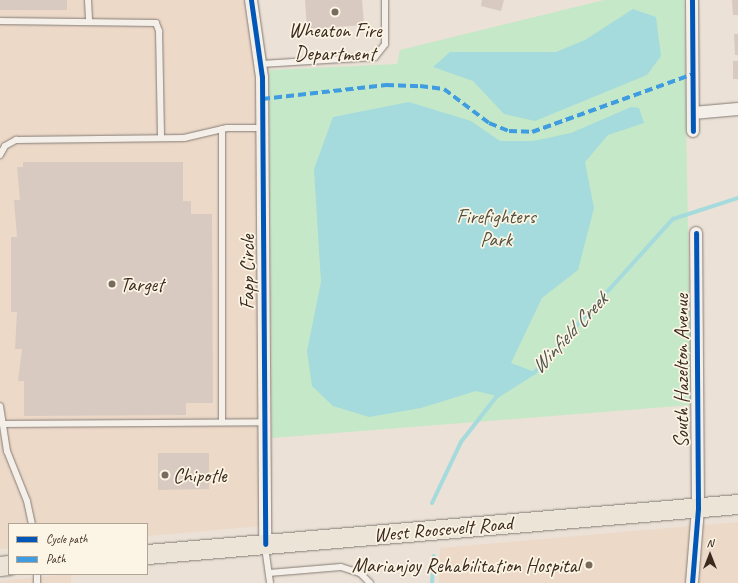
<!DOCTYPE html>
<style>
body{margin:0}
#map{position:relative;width:738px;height:583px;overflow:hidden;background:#ebe1d6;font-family:Caveat,sans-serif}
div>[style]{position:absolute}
.built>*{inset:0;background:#edd9c8}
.green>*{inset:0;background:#c5e8c8}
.water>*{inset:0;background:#a5dbdc}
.stream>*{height:4px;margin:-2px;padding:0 2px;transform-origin:2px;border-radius:2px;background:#a5dbdc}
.building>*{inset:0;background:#d8cac0}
.roads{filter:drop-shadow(0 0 1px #857d76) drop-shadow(0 0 1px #857d76)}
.lane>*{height:6px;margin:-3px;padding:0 3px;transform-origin:3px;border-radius:3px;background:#f4efe9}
.street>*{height:12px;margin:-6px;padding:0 6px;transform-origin:6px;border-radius:6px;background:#f4efe9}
.primary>*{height:19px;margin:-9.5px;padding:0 9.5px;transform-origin:9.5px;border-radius:9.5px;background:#ebe4d7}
.quiet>*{height:4px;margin-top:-2px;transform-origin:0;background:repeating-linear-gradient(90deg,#3f9ce0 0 8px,transparent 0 12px)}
.cycleway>*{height:5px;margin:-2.5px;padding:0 2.5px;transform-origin:2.5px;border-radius:2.5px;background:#0057b8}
.dots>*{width:11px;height:11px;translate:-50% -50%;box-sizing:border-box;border:2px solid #fcf5e5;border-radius:50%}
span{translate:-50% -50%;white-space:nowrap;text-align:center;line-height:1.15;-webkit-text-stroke:3.5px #fcf5e5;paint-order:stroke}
.poi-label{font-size:20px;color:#3b2a1e}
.left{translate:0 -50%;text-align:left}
.right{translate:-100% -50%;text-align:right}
.park-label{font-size:20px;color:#50513e}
.street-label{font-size:20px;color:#3b2a1e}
.water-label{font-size:21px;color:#4e564e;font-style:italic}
.legend{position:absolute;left:8px;top:523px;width:140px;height:52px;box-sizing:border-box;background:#fcf5e5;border:1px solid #afa495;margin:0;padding:5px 7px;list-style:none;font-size:12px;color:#3b2a1e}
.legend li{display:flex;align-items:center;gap:8px;height:20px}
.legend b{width:20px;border:1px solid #afa495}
.north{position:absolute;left:690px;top:535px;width:40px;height:40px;-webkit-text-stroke:3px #fcf5e5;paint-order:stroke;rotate:0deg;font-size:11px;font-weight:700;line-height:16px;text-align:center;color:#3b2a1e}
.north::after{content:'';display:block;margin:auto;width:14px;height:18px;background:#3b2a1e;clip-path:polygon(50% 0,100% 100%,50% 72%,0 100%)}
</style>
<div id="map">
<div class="built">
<div style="clip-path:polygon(0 0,258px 0,269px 70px,272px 525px,147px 536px,147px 524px,9px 524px,9px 548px,0 549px)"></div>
<div style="clip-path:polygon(738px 522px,738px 583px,439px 583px,440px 548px)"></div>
<div style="clip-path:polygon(71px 574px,71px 583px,0 583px,0 581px)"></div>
</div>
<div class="green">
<div style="clip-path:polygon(604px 0,684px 0,691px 405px,272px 438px,269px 70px,397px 64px,400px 50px)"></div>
</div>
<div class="water">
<div style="clip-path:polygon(633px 9px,656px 17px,661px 56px,647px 75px,535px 121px,504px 114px,473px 81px,433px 67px,450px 52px,556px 52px,585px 40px)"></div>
<div style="clip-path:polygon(409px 102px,471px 121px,500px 141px,533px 141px,571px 133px,631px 107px,639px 108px,644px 123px,608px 135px,585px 162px,594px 208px,578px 270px,542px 298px,511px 363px,535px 372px,497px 396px,476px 391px,421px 408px,369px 417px,333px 406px,312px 386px,307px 351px,321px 282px,314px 169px,333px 117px)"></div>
</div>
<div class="stream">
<div style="left:432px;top:503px;width:68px;rotate:-64.6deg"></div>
<div style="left:461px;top:442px;width:58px;rotate:-52deg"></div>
<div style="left:497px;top:396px;width:45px;rotate:-32.3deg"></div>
<div style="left:535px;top:372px;width:206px;rotate:-48deg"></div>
<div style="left:673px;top:219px;width:68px;rotate:-17.9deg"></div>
<div style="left:432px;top:583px;width:27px;rotate:-86deg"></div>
</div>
<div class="building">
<div style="clip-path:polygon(0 0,67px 0,67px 10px,0 10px)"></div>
<div style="clip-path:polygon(305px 0,362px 0,364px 25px,307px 29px)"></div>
<div style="clip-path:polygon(482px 0,504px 0,501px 11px,481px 6px)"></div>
<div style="clip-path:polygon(732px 0,738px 0,738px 15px,733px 15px)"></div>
<div style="clip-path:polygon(734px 34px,738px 34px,738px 55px,735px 55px)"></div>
<div style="clip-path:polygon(733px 61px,738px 61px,738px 79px,733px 79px)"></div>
<div style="clip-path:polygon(23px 162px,183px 162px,183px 201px,191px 201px,191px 214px,212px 214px,213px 403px,186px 403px,186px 415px,24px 416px,24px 381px,18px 381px,22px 349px,15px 349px,17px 312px,11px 312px,11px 237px,17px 237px,14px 200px,20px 200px,17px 167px,23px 167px)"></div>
<div style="clip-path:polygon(158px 453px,209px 453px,209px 489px,158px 490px)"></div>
</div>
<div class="roads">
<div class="lane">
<div style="left:88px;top:0;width:20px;rotate:87deg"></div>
<div style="left:0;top:21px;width:156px;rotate:0.7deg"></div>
<div style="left:156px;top:23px;width:9px;rotate:69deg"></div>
<div style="left:159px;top:31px;width:107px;rotate:88.9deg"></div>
<div style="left:261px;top:64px;width:114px;rotate:-3.5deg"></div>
<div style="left:375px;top:57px;width:16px;rotate:-52deg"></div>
<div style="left:385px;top:44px;width:44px;rotate:-90deg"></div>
<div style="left:222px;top:129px;width:293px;rotate:90deg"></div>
<div style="left:0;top:155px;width:10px;rotate:-61deg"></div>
<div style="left:5px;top:146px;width:13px;rotate:-29deg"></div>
<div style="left:16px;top:140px;width:168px;rotate:-0.7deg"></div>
<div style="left:184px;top:138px;width:44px;rotate:-13.1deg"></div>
<div style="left:227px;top:128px;width:35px"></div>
<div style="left:0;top:406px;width:46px;rotate:81.2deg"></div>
<div style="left:7px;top:451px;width:54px;rotate:68.2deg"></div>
<div style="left:27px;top:501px;width:24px;rotate:78deg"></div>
<div style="left:3px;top:424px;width:261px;rotate:-0.4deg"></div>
<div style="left:265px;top:547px;width:36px;rotate:82deg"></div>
<div style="left:269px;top:573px;width:72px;rotate:-4.8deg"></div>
<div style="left:341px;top:567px;width:20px;rotate:18deg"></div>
<div style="left:360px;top:573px;width:14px;rotate:45deg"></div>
<div style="left:37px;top:574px;width:9px;rotate:90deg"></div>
</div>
<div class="street">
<div style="left:251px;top:0;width:78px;rotate:81.9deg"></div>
<div style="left:262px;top:77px;width:467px;rotate:89.6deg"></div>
<div style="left:692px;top:0;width:131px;rotate:89.6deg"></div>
<div style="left:693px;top:113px;width:45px;rotate:-5.1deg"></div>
<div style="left:692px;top:583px;width:75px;rotate:-85.4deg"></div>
<div style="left:698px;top:508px;width:275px;rotate:-90.4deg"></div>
</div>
<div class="primary">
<div style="left:147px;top:554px;width:593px;rotate:-4.84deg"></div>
<div style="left:0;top:566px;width:9px;rotate:-6deg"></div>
</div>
</div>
<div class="quiet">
<div style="left:262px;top:99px;width:125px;rotate:-6.4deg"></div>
<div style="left:386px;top:85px;width:34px;rotate:2deg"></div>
<div style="left:420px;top:86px;width:24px;rotate:7deg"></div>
<div style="left:444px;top:89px;width:56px;rotate:37.1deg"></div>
<div style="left:489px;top:123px;width:22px;rotate:22deg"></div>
<div style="left:509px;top:131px;width:23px;rotate:2deg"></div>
<div style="left:532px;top:132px;width:171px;rotate:-19.8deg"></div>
</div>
<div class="cycleway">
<div style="left:251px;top:0;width:78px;rotate:81.9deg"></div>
<div style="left:262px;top:77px;width:467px;rotate:89.6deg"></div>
<div style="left:692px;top:0;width:131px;rotate:89.6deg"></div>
<div style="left:692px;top:583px;width:75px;rotate:-85.4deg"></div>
<div style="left:698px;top:508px;width:275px;rotate:-90.4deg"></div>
</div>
<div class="dots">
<div style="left:335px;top:12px;background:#796a5e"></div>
<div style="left:112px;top:284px;background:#796a5e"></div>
<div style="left:165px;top:475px;background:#796a5e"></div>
<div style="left:589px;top:565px;background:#796a5e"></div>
</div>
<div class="poi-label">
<span style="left:335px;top:42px">Wheaton Fire<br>Department</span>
<span class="left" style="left:120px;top:284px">Target</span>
<span class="left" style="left:173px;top:475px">Chipotle</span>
<span class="right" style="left:580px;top:565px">Marianjoy Rehabilitation Hospital</span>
</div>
<div class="park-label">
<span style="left:496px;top:228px">Firefighters<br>Park</span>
</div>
<div class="street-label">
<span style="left:247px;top:272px;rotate:-90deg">Fapp Circle</span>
<span style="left:681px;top:371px;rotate:-90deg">South Hazelton Avenue</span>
<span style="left:443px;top:529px;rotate:-5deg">West Roosevelt Road</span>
</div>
<div class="water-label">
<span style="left:569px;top:333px;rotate:-47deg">Winfield Creek</span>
</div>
<ul class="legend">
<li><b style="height:5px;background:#0057b8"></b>Cycle path</li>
<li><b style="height:5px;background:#3f9ce0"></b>Path</li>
</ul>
<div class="north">N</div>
</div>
